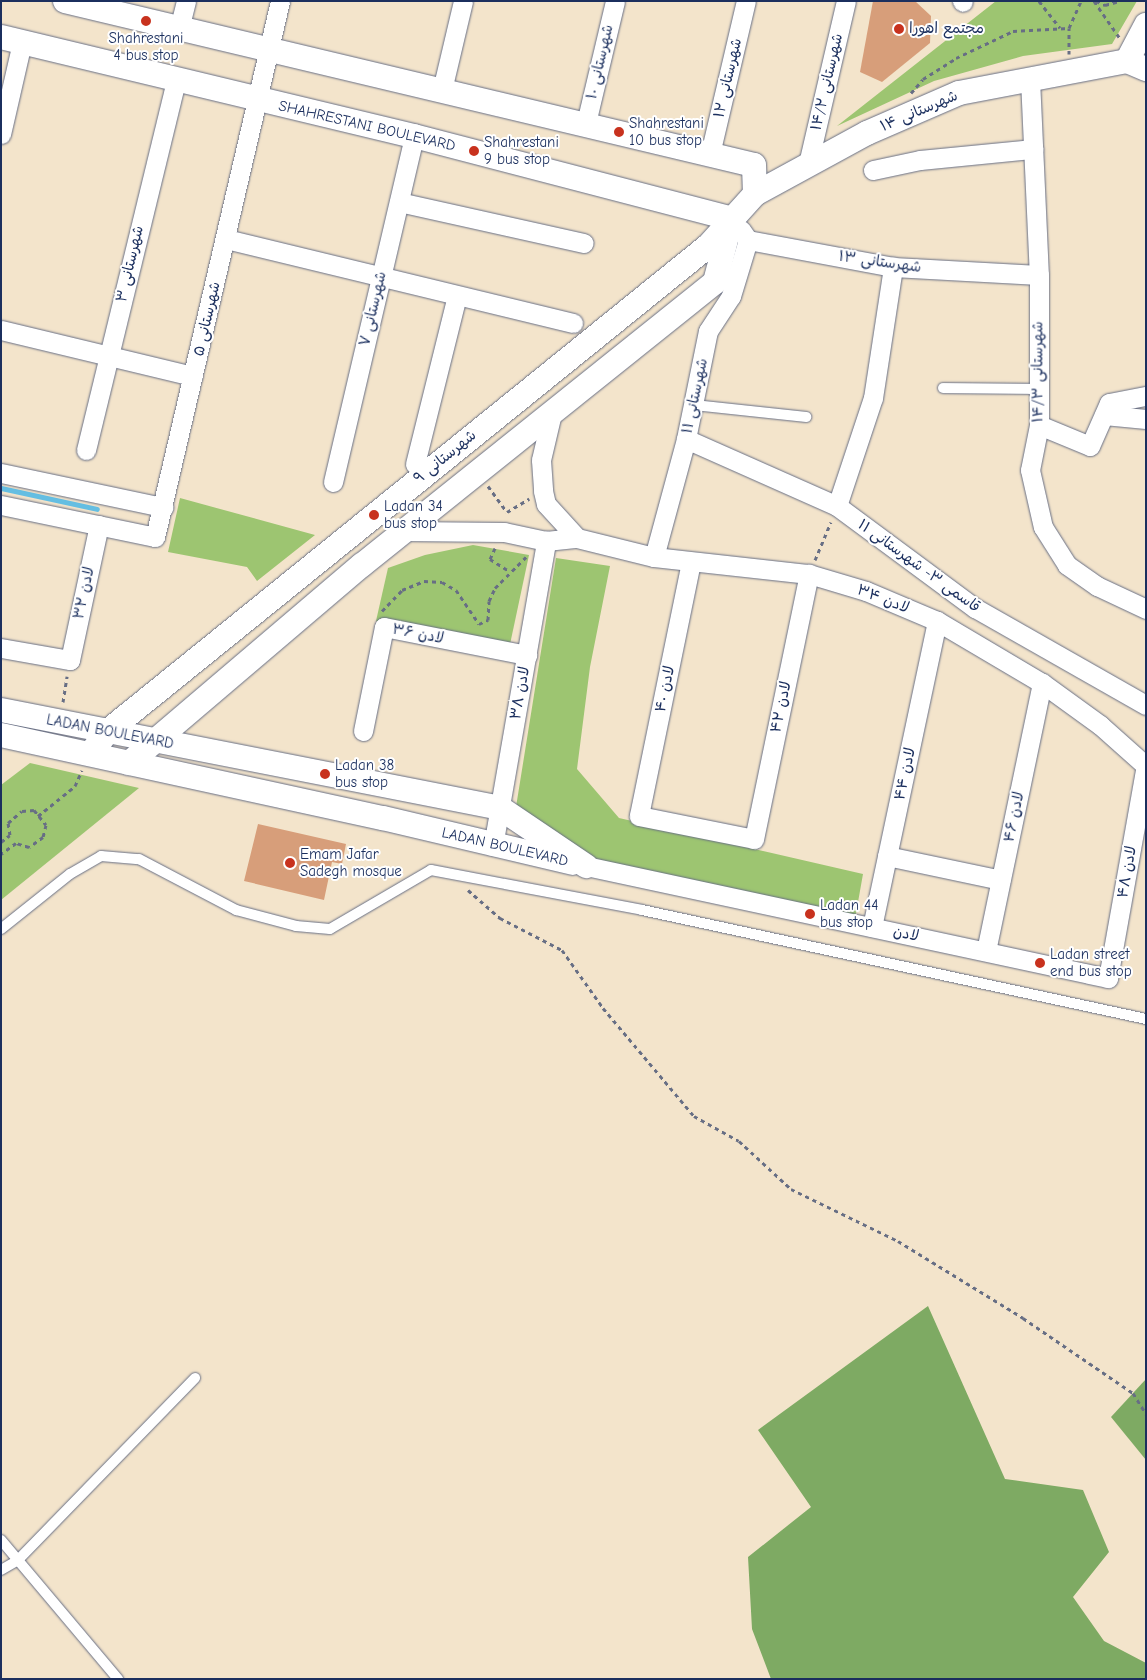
<!DOCTYPE html>
<meta charset="utf-8">
<style>
body{margin:0}
#map{position:relative;width:1147px;height:1680px;overflow:hidden;background:#f3e4cb;font-family:"Comic Neue","Playpen Sans Arabic",sans-serif}
div>[style]{position:absolute}
.green>*{inset:0;background:#9dc571}
.forest>*{inset:0;background:#7eaa63}
.stream>*{height:5px;margin:-2.5px;padding:0 2.5px;transform-origin:2.5px;border-radius:2.5px;background:#64bee2}
.building>*{inset:0;background:#d79e7a}
.path>*{height:3px;margin-top:-1.5px;transform-origin:0;background:repeating-linear-gradient(90deg,#676e84 0 4px,transparent 0 8px)}
.roads{filter:drop-shadow(0 0 1px #676e84) drop-shadow(0 0 1px #676e84)}
.service>*{height:10px;margin:-5px;padding:0 5px;transform-origin:5px;border-radius:5px;background:#fff}
.minor>*{height:19px;margin:-9.5px;padding:0 9.5px;transform-origin:9.5px;border-radius:9.5px;background:#fff}
.tertiary>*{height:24px;margin:-12px;padding:0 12px;transform-origin:12px;border-radius:12px;background:#fff}
.dots>*{width:14px;height:14px;translate:-50% -50%;box-sizing:border-box;border:2px solid #fff;border-radius:50%}
span{translate:-50% -50%;white-space:nowrap;text-align:center;line-height:1.15;-webkit-text-stroke:4px #fff;paint-order:stroke}
.poi-label{font-size:15px;color:#1b2f5e}
.left{translate:0 -50%;text-align:left}
.street-label{font-size:15px;color:#1b2f5e}
.frame{position:absolute;inset:0;border:2px solid #1b2f5e;pointer-events:none}
</style>
<div id="map">
<div class="green">
<div style="clip-path:polygon(996px 1px,1137px 1px,1112px 44px,1023px 56px,934px 81px,837px 126px)"></div>
<div style="clip-path:polygon(180px 498px,315px 535px,257px 581px,247px 567px,168px 552px)"></div>
<div style="clip-path:polygon(473px 545px,529px 555px,509px 649px,376px 621px,388px 568px,425px 555px)"></div>
<div style="clip-path:polygon(556px 558px,610px 566px,590px 667px,577px 769px,619px 818px,863px 874px,855px 919px,619px 870px,557px 842px,516px 807px)"></div>
<div style="clip-path:polygon(30px 763px,139px 788px,1px 900px,1px 785px)"></div>
</div>
<div class="forest">
<div style="clip-path:polygon(928px 1306px,1005px 1479px,1083px 1490px,1109px 1552px,1073px 1597px,1104px 1641px,1146px 1663px,1146px 1679px,771px 1679px,752px 1629px,748px 1557px,811px 1507px,758px 1430px)"></div>
<div style="clip-path:polygon(1146px 1379px,1146px 1460px,1111px 1417px)"></div>
</div>
<div class="stream">
<div style="left:1px;top:488px;width:98px;rotate:12.3deg"></div>
</div>
<div class="building">
<div style="clip-path:polygon(873px 1px,915px 1px,931px 16px,930px 43px,882px 82px,860px 72px)"></div>
<div style="clip-path:polygon(258px 824px,346px 844px,342px 864px,332px 862px,324px 900px,244px 881px)"></div>
</div>
<div class="path">
<div style="left:1039px;top:1px;width:34px;rotate:52deg"></div>
<div style="left:1094px;top:1px;width:44px;rotate:55.2deg"></div>
<div style="left:1096px;top:1px;width:10px;rotate:24deg"></div>
<div style="left:1105px;top:5px;width:16px;rotate:-15deg"></div>
<div style="left:1069px;top:54px;width:26px;rotate:-90deg"></div>
<div style="left:1069px;top:28px;width:30px;rotate:-66deg"></div>
<div style="left:911px;top:93px;width:18px;rotate:-49deg"></div>
<div style="left:923px;top:79px;width:39px;rotate:-32deg"></div>
<div style="left:956px;top:58px;width:63px;rotate:-25.3deg"></div>
<div style="left:1013px;top:31px;width:56px;rotate:-3.1deg"></div>
<div style="left:488px;top:486px;width:32px;rotate:54deg"></div>
<div style="left:507px;top:512px;width:26px;rotate:-31deg"></div>
<div style="left:495px;top:548px;width:12px;rotate:114deg"></div>
<div style="left:490px;top:559px;width:22px;rotate:32deg"></div>
<div style="left:815px;top:560px;width:41px;rotate:-67.2deg"></div>
<div style="left:382px;top:611px;width:29px;rotate:-46deg"></div>
<div style="left:402px;top:590px;width:24px;rotate:-22deg"></div>
<div style="left:424px;top:581px;width:18px;rotate:3deg"></div>
<div style="left:442px;top:582px;width:16px;rotate:30deg"></div>
<div style="left:456px;top:590px;width:41px;rotate:55.9deg"></div>
<div style="left:479px;top:624px;width:10px;rotate:-24deg"></div>
<div style="left:488px;top:620px;width:19px;rotate:-87deg"></div>
<div style="left:489px;top:601px;width:14px;rotate:-65deg"></div>
<div style="left:495px;top:588px;width:44px;rotate:-45deg"></div>
<div style="left:63px;top:702px;width:26px;rotate:-81deg"></div>
<div style="left:38px;top:816px;width:48px;rotate:-39deg"></div>
<div style="left:75px;top:786px;width:17px;rotate:-66deg"></div>
<div style="left:1px;top:842px;width:11px;rotate:-38deg"></div>
<div style="left:10px;top:835px;width:12px;rotate:-99deg"></div>
<div style="left:8px;top:823px;width:18px;rotate:-41deg"></div>
<div style="left:22px;top:811px;width:12px;rotate:-5deg"></div>
<div style="left:34px;top:810px;width:19px;rotate:51deg"></div>
<div style="left:46px;top:825px;width:12px;rotate:104deg"></div>
<div style="left:43px;top:837px;width:17px;rotate:144deg"></div>
<div style="left:29px;top:847px;width:14px;rotate:-163deg"></div>
<div style="left:16px;top:843px;width:19px;rotate:144deg"></div>
<div style="left:468px;top:890px;width:43px;rotate:41.2deg"></div>
<div style="left:500px;top:918px;width:70px;rotate:27.3deg"></div>
<div style="left:562px;top:950px;width:71px;rotate:54.7deg"></div>
<div style="left:603px;top:1008px;width:141px;rotate:49.9deg"></div>
<div style="left:694px;top:1116px;width:51px;rotate:29.1deg"></div>
<div style="left:739px;top:1141px;width:71px;rotate:42.7deg"></div>
<div style="left:791px;top:1189px;width:119px;rotate:25.9deg"></div>
<div style="left:898px;top:1241px;width:147px;rotate:31.6deg"></div>
<div style="left:1023px;top:1318px;width:133px;rotate:34.3deg"></div>
<div style="left:1133px;top:1393px;width:25px;rotate:58deg"></div>
</div>
<div class="roads">
<div class="service">
<div style="left:943px;top:388px;width:95px;rotate:0.6deg"></div>
<div style="left:694px;top:405px;width:113px;rotate:6.1deg"></div>
<div style="left:1px;top:929px;width:88px;rotate:-38.6deg"></div>
<div style="left:70px;top:874px;width:36px;rotate:-30deg"></div>
<div style="left:101px;top:856px;width:38px;rotate:5deg"></div>
<div style="left:139px;top:859px;width:110px;rotate:27.7deg"></div>
<div style="left:236px;top:910px;width:62px;rotate:14.9deg"></div>
<div style="left:296px;top:926px;width:34px;rotate:5deg"></div>
<div style="left:330px;top:929px;width:117px;rotate:-30.3deg"></div>
<div style="left:431px;top:870px;width:215px;rotate:10.7deg"></div>
<div style="left:642px;top:910px;width:516px;rotate:12.2deg"></div>
<div style="left:1px;top:1540px;width:182px;rotate:49.9deg"></div>
<div style="left:1px;top:1570px;width:20px;rotate:-30deg"></div>
<div style="left:18px;top:1560px;width:254px;rotate:-45.8deg"></div>
</div>
<div class="minor">
<div style="left:962px;top:1px;width:1px;rotate:45deg"></div>
<div style="left:179px;top:29px;width:29px;rotate:-76deg"></div>
<div style="left:1030px;top:79px;width:196px;rotate:87.4deg"></div>
<div style="left:1039px;top:275px;width:150px;rotate:90deg"></div>
<div style="left:1039px;top:425px;width:46px;rotate:101.3deg"></div>
<div style="left:1030px;top:470px;width:58px;rotate:77.2deg"></div>
<div style="left:1043px;top:527px;width:45px;rotate:57.7deg"></div>
<div style="left:1067px;top:565px;width:37px;rotate:35deg"></div>
<div style="left:1097px;top:586px;width:54px;rotate:25.1deg"></div>
<div style="left:442px;top:90px;width:91px;rotate:-76.7deg"></div>
<div style="left:586px;top:123px;width:125px;rotate:-76.6deg"></div>
<div style="left:1px;top:134px;width:94px;rotate:-77.1deg"></div>
<div style="left:710px;top:154px;width:157px;rotate:-76.8deg"></div>
<div style="left:808px;top:164px;width:167px;rotate:-76.9deg"></div>
<div style="left:873px;top:170px;width:48px;rotate:-12deg"></div>
<div style="left:920px;top:160px;width:114px;rotate:-5.6deg"></div>
<div style="left:399px;top:202px;width:189px;rotate:12.5deg"></div>
<div style="left:741px;top:230px;width:12px;rotate:55deg"></div>
<div style="left:748px;top:240px;width:147px;rotate:10.5deg"></div>
<div style="left:893px;top:267px;width:146px;rotate:3.1deg"></div>
<div style="left:226px;top:239px;width:357px;rotate:13.6deg"></div>
<div style="left:1px;top:330px;width:197px;rotate:13.5deg"></div>
<div style="left:552px;top:413px;width:48px;rotate:103.2deg"></div>
<div style="left:541px;top:460px;width:31px;rotate:86deg"></div>
<div style="left:543px;top:491px;width:13px;rotate:77deg"></div>
<div style="left:546px;top:504px;width:46px;rotate:47.6deg"></div>
<div style="left:1104px;top:415px;width:42px;rotate:5.4deg"></div>
<div style="left:1039px;top:425px;width:55px;rotate:22.4deg"></div>
<div style="left:1090px;top:446px;width:47px;rotate:-66.2deg"></div>
<div style="left:1109px;top:403px;width:38px;rotate:-11deg"></div>
<div style="left:686px;top:439px;width:165px;rotate:23.9deg"></div>
<div style="left:837px;top:506px;width:172px;rotate:36.5deg"></div>
<div style="left:975px;top:608px;width:197px;rotate:29.6deg"></div>
<div style="left:86px;top:450px;width:381px;rotate:-76.3deg"></div>
<div style="left:415px;top:464px;width:173px;rotate:-76deg"></div>
<div style="left:1px;top:473px;width:166px;rotate:11.9deg"></div>
<div style="left:333px;top:482px;width:355px;rotate:-76.8deg"></div>
<div style="left:1px;top:505px;width:157px;rotate:11.7deg"></div>
<div style="left:155px;top:537px;width:550px;rotate:-76.87deg"></div>
<div style="left:837px;top:506px;width:114px;rotate:-71.6deg"></div>
<div style="left:873px;top:398px;width:133px;rotate:-81.3deg"></div>
<div style="left:404px;top:531px;width:100px;rotate:0.6deg"></div>
<div style="left:504px;top:532px;width:43px;rotate:12.1deg"></div>
<div style="left:546px;top:541px;width:31px;rotate:-6deg"></div>
<div style="left:577px;top:538px;width:79px;rotate:13.9deg"></div>
<div style="left:654px;top:557px;width:156px;rotate:6.3deg"></div>
<div style="left:809px;top:574px;width:59px;rotate:16.6deg"></div>
<div style="left:866px;top:591px;width:77px;rotate:22.9deg"></div>
<div style="left:937px;top:621px;width:122px;rotate:30.6deg"></div>
<div style="left:1042px;top:683px;width:72px;rotate:35.9deg"></div>
<div style="left:1100px;top:725px;width:62px;rotate:41.7deg"></div>
<div style="left:654px;top:557px;width:122px;rotate:-74.8deg"></div>
<div style="left:686px;top:439px;width:110px;rotate:-78.5deg"></div>
<div style="left:708px;top:331px;width:42px;rotate:-56.7deg"></div>
<div style="left:731px;top:296px;width:59px;rotate:-73.1deg"></div>
<div style="left:691px;top:562px;width:259px;rotate:101.6deg"></div>
<div style="left:639px;top:816px;width:117px;rotate:11.3deg"></div>
<div style="left:754px;top:839px;width:271px;rotate:-78.3deg"></div>
<div style="left:1px;top:648px;width:70px;rotate:9.9deg"></div>
<div style="left:70px;top:660px;width:138px;rotate:-77.9deg"></div>
<div style="left:363px;top:731px;width:106px;rotate:-78.6deg"></div>
<div style="left:384px;top:627px;width:146px;rotate:11.1deg"></div>
<div style="left:493px;top:846px;width:310px;rotate:-80.1deg"></div>
<div style="left:887px;top:856px;width:116px;rotate:11.9deg"></div>
<div style="left:586px;top:866px;width:534px;rotate:12.11deg"></div>
<div style="left:1108px;top:978px;width:217px;rotate:-79.9deg"></div>
<div style="left:872px;top:927px;width:313px;rotate:-78deg"></div>
<div style="left:986px;top:951px;width:274px;rotate:-78.2deg"></div>
</div>
<div class="tertiary">
<div style="left:65px;top:1px;width:708px;rotate:13.39deg"></div>
<div style="left:754px;top:165px;width:29px;rotate:88deg"></div>
<div style="left:755px;top:194px;width:70px;rotate:132.1deg"></div>
<div style="left:708px;top:246px;width:772px;rotate:141.05deg"></div>
<div style="left:108px;top:731px;width:29px;rotate:128deg"></div>
<div style="left:1px;top:37px;width:425px;rotate:13.5deg"></div>
<div style="left:414px;top:136px;width:329px;rotate:14.6deg"></div>
<div style="left:1127px;top:61px;width:41px;rotate:-62.2deg"></div>
<div style="left:1127px;top:61px;width:21px;rotate:23deg"></div>
<div style="left:755px;top:194px;width:128px;rotate:-28.6deg"></div>
<div style="left:867px;top:133px;width:100px;rotate:-23.5deg"></div>
<div style="left:959px;top:93px;width:171px;rotate:-10.8deg"></div>
<div style="left:1px;top:710px;width:509px;rotate:11.11deg"></div>
<div style="left:500px;top:808px;width:104px;rotate:34deg"></div>
<div style="left:1px;top:735px;width:391px;rotate:12.3deg"></div>
<div style="left:383px;top:818px;width:195px;rotate:13.3deg"></div>
<div style="left:129px;top:763px;width:306px;rotate:-40.4deg"></div>
<div style="left:362px;top:565px;width:452px;rotate:-38.7deg"></div>
<div style="left:715px;top:282px;width:59px;rotate:-75.3deg"></div>
</div>
</div>
<div class="dots">
<div style="left:146px;top:21px;background:#c8321e"></div>
<div style="left:899px;top:29px;background:#c8321e"></div>
<div style="left:619px;top:132px;background:#c8321e"></div>
<div style="left:474px;top:151px;background:#c8321e"></div>
<div style="left:374px;top:515px;background:#c8321e"></div>
<div style="left:325px;top:774px;background:#c8321e"></div>
<div style="left:290px;top:863px;background:#c8321e"></div>
<div style="left:810px;top:914px;background:#c8321e"></div>
<div style="left:1040px;top:963px;background:#c8321e"></div>
</div>
<div class="poi-label">
<span class="left" style="left:909px;top:29px">مجتمع اهورا</span>
<span style="left:146px;top:47px">Shahrestani<br>4 bus stop</span>
<span class="left" style="left:629px;top:132px">Shahrestani<br>10 bus stop</span>
<span class="left" style="left:484px;top:151px">Shahrestani<br>9 bus stop</span>
<span class="left" style="left:384px;top:515px">Ladan 34<br>bus stop</span>
<span class="left" style="left:335px;top:774px">Ladan 38<br>bus stop</span>
<span class="left" style="left:300px;top:863px">Emam Jafar<br>Sadegh mosque</span>
<span class="left" style="left:820px;top:914px">Ladan 44<br>bus stop</span>
<span class="left" style="left:1050px;top:963px">Ladan street<br>end bus stop</span>
</div>
<div class="street-label">
<span style="left:600px;top:62px;rotate:-77deg">شهرستانی ۱۰</span>
<span style="left:728px;top:78px;rotate:-77deg">شهرستانی ۱۲</span>
<span style="left:827px;top:82px;rotate:-77deg">شهرستانی ۱۴/۲</span>
<span style="left:919px;top:111px;rotate:-23deg">شهرستانی ۱۴</span>
<span style="left:367px;top:126px;rotate:13deg">SHAHRESTANI BOULEVARD</span>
<span style="left:880px;top:262px;rotate:8deg">شهرستانی ۱۳</span>
<span style="left:130px;top:264px;rotate:-77deg">شهرستانی ۳</span>
<span style="left:373px;top:309px;rotate:-77deg">شهرستانی ۷</span>
<span style="left:207px;top:319px;rotate:-77deg">شهرستانی ۵</span>
<span style="left:1038px;top:372px;rotate:-90deg">شهرستانی ۱۴/۳</span>
<span style="left:695px;top:396px;rotate:-78deg">شهرستانی ۱۱</span>
<span style="left:445px;top:457px;rotate:-39deg">شهرستانی ۹</span>
<span style="left:919px;top:566px;rotate:36deg">قاسمی ۳- شهرستانی ۱۱</span>
<span style="left:84px;top:593px;rotate:-78deg">لادن ۳۲</span>
<span style="left:883px;top:599px;rotate:21deg">لادن ۳۴</span>
<span style="left:418px;top:634px;rotate:11deg">لادن ۳۶</span>
<span style="left:665px;top:689px;rotate:-78deg">لادن ۴۰</span>
<span style="left:520px;top:693px;rotate:-80deg">لادن ۳۸</span>
<span style="left:781px;top:707px;rotate:-78deg">لادن ۴۲</span>
<span style="left:110px;top:732px;rotate:11deg">LADAN BOULEVARD</span>
<span style="left:905px;top:774px;rotate:-78deg">لادن ۴۴</span>
<span style="left:1014px;top:817px;rotate:-78deg">لادن ۴۶</span>
<span style="left:505px;top:847px;rotate:13deg">LADAN BOULEVARD</span>
<span style="left:1127px;top:872px;rotate:-80deg">لادن ۴۸</span>
<span style="left:906px;top:934px;rotate:12deg">لادن</span>
</div>
<div class="frame"></div>
</div>
